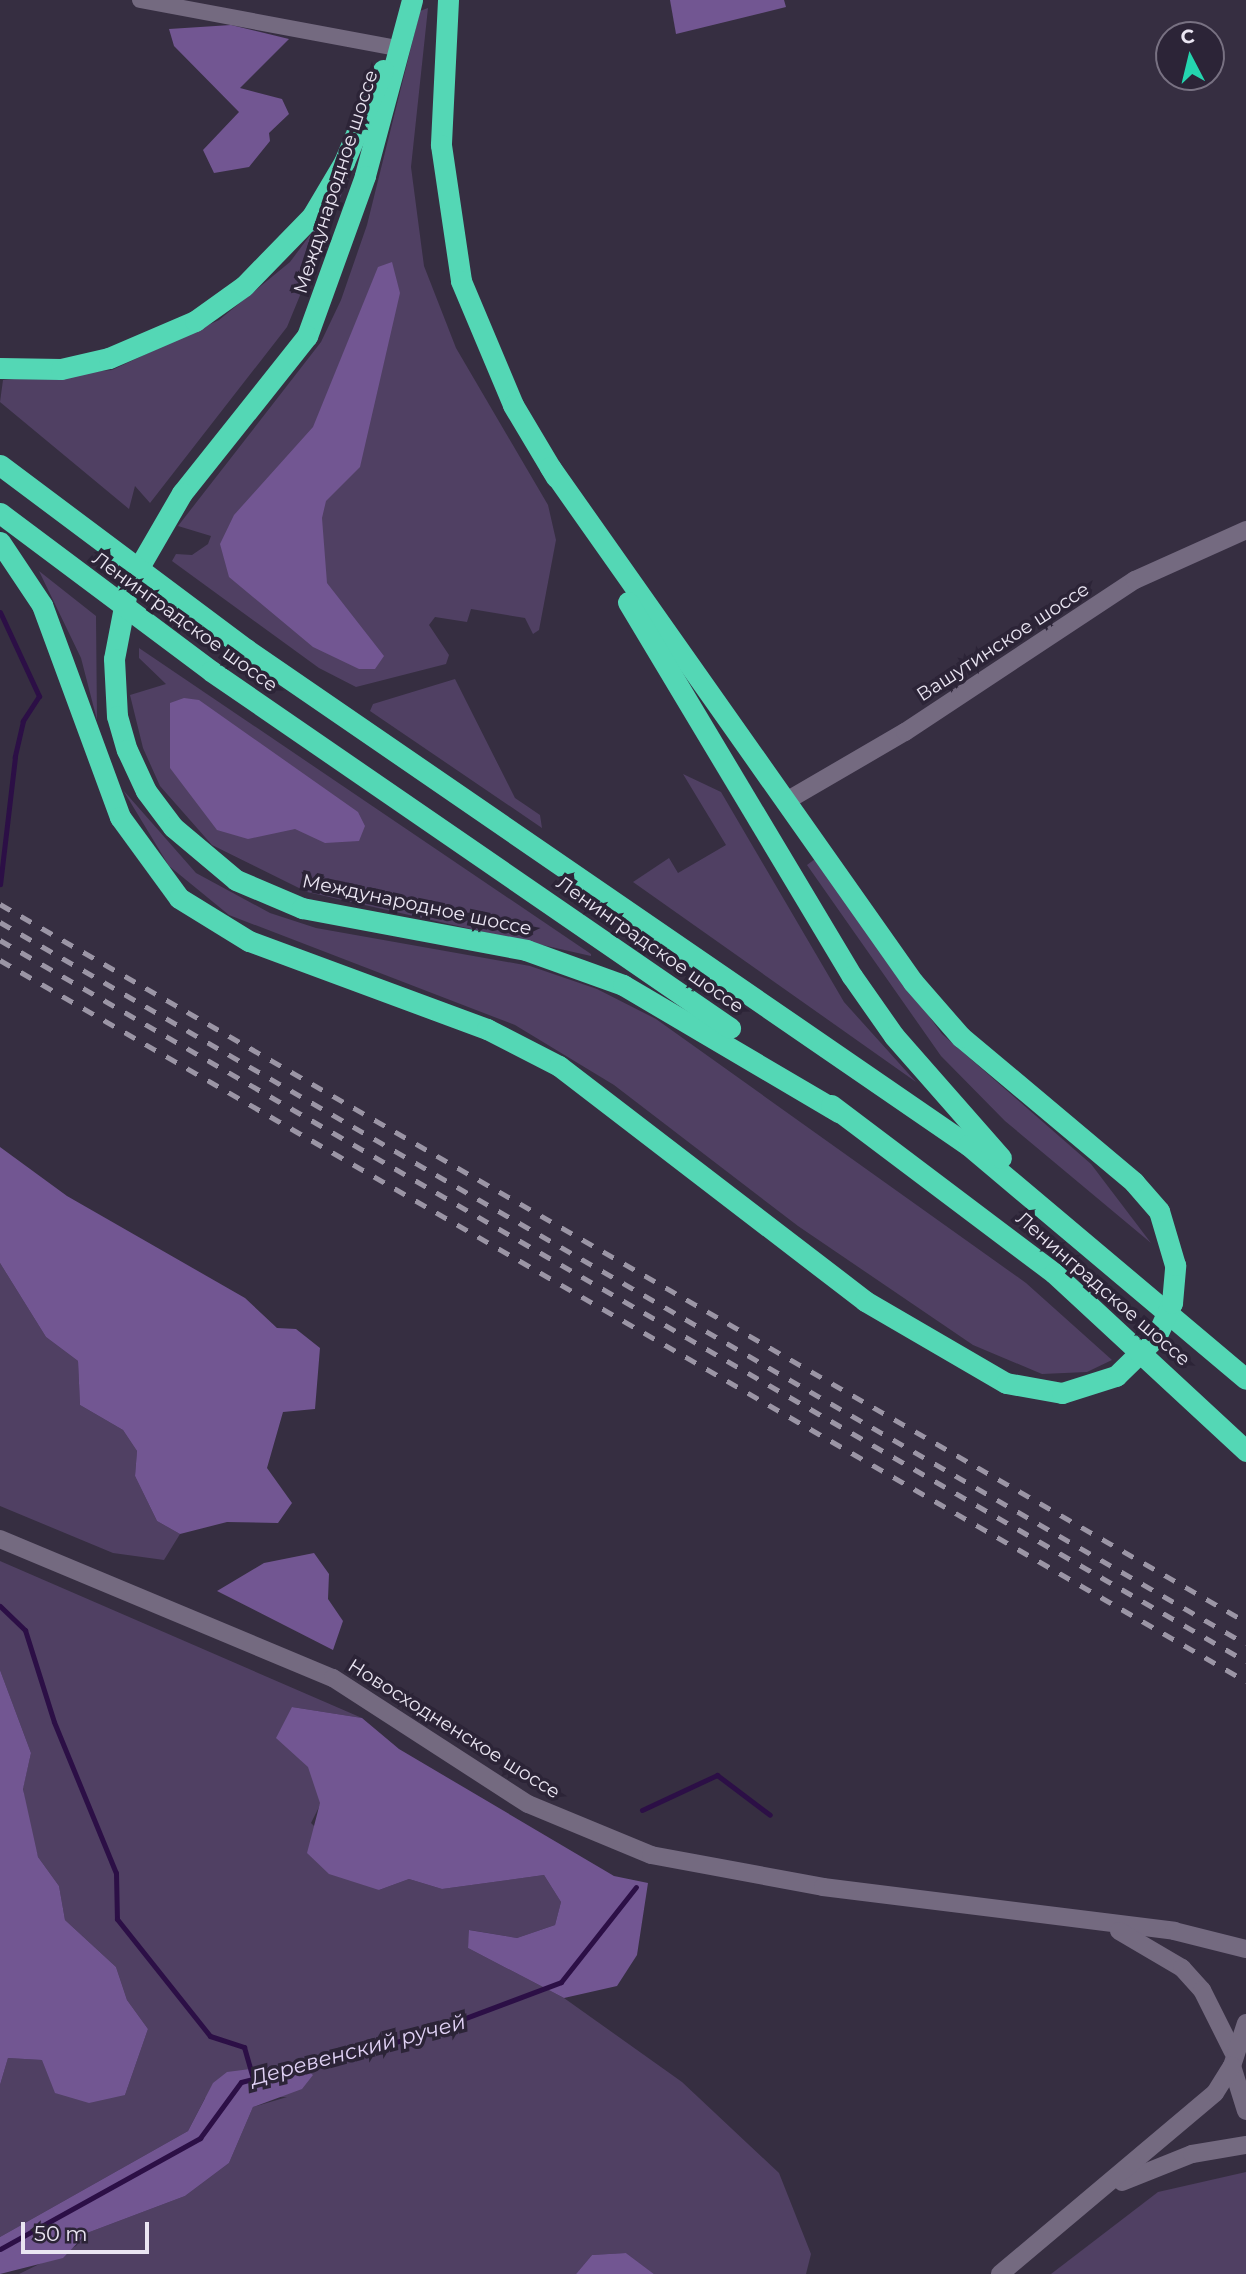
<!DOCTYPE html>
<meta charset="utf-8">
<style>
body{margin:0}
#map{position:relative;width:1246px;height:2274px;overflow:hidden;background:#362e41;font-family:Montserrat,sans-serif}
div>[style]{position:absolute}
.green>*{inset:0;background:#504063}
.forest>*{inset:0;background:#725692}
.stream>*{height:5px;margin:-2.5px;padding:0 2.5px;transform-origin:2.5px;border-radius:2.5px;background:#2c0f46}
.street>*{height:16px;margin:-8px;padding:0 8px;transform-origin:8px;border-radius:8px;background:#746a80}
.secondary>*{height:18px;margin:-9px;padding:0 9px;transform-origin:9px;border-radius:9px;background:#746a80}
.highway>*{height:21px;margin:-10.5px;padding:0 10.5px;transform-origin:10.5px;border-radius:10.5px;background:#54d7b5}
.rail>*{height:5px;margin-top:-2.5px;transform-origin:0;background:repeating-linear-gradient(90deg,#9b95a5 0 12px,transparent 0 24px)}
span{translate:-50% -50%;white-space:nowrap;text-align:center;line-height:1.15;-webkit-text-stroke:7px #2c2437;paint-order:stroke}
.street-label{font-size:19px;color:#eae5f2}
.water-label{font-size:21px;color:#e2d3f7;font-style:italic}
.north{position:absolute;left:1155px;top:21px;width:70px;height:70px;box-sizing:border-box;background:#2c2437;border:2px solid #787182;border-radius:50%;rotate:353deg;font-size:19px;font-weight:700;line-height:28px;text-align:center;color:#eae5f2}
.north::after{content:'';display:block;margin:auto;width:24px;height:32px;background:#24d5af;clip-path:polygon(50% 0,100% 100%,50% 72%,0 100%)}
.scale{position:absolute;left:21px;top:2222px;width:128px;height:32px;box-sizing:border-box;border:4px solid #eae5f2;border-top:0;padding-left:9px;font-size:21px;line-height:24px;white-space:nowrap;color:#eae5f2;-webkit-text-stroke:5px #2c2437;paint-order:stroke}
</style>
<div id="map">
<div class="green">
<div style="clip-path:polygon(428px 8px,411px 167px,424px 266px,456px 348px,548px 505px,556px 540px,539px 630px,533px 634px,525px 618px,471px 609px,467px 622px,435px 617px,429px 625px,449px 655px,446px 664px,356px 687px,319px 668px,172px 561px,176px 554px,192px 555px,208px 544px,211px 536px,178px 526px,321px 342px,341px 300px,367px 225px,420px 11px)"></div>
<div style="clip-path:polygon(343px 191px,287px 327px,150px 503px,135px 486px,129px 509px,0 402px,3px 380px,112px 370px,219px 320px,290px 262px)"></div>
<div style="clip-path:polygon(39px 571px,96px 616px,97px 720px,81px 658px)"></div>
<div style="clip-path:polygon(139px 648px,591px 954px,591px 956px,307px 892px,212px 845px,160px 786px,143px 748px,130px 695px,166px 684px,139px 658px)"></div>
<div style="clip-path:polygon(455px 679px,515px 798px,540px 815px,542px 828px,370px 711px,373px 704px)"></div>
<div style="clip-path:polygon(683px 774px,721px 792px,844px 1002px,916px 1082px,633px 882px,669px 858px,678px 873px,726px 845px)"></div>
<div style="clip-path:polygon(123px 790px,196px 873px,270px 913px,316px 928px,530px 966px,597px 989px,656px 1019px,1026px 1283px,1112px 1360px,1087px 1372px,1042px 1374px,973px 1345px,798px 1226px,614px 1085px,515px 1025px,229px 915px,169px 866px)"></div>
<div style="clip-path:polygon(815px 859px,942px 1034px,1091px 1164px,1151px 1243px,1005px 1121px,941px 1056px,807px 865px)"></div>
<div style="clip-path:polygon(0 1263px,46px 1337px,78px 1361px,80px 1405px,123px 1430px,137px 1451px,135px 1476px,157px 1521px,180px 1534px,164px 1560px,113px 1553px,0 1506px)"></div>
<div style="clip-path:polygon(0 1561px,362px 1718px,292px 1707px,321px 1803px,311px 1823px,379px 1890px,409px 1879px,442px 1889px,544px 1875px,561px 1902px,555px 1925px,517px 1938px,470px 1930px,468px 1948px,564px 1998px,682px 2082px,779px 2173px,811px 2254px,806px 2274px,654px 2274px,626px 2253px,592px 2255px,576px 2274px,19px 2274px,76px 2246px,87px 2233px,185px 2196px,229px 2163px,253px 2107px,287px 2097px,205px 2098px,188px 2131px,0 2237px,0 2085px,8px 2058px,43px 2060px,56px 2093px,125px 2095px,148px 2029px,127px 2000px,116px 1967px,65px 1920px,59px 1886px,38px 1857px,28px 1824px,23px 1788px,31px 1753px,0 1670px)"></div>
<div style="clip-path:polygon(1246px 2172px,1246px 2274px,1051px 2274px,1158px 2192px)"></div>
</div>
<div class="forest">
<div style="clip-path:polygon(670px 0,784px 0,786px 7px,676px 34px)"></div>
<div style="clip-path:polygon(231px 25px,289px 39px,240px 88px,282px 99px,289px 114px,269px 133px,270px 141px,249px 167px,214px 173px,203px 150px,239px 112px,174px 46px,169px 29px)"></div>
<div style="clip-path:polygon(392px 262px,400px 293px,360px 467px,326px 501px,322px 518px,327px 583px,384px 656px,375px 669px,359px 669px,313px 647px,229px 577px,220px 544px,234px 515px,313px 427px,378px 267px)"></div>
<div style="clip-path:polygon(184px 698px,199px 700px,358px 812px,365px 826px,359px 841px,325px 843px,295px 829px,248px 839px,217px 830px,170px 768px,170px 703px)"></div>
<div style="clip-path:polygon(0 1147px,67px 1196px,245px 1298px,277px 1328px,296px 1329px,320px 1348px,315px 1409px,283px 1412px,267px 1468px,292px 1503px,278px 1523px,227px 1522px,180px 1534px,157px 1521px,135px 1476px,137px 1451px,123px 1430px,80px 1405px,78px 1361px,46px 1337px,0 1263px)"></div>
<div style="clip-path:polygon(314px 1553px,329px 1574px,328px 1599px,343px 1621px,333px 1650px,217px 1591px,264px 1563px)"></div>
<div style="clip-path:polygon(0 1670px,31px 1753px,23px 1789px,38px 1857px,59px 1886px,65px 1920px,116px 1967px,127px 2000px,148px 2029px,125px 2095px,89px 2103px,55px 2093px,42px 2060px,8px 2058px,0 2085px)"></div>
<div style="clip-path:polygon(292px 1707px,362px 1718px,399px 1749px,614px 1876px,648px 1883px,637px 1955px,617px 1986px,564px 1998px,468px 1948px,469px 1930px,517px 1938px,555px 1925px,561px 1902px,544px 1875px,442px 1889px,409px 1879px,379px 1890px,329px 1874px,307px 1853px,320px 1803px,308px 1767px,276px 1738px)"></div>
<div style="clip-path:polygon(298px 2063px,313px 2075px,302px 2089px,253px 2107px,229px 2163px,185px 2196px,87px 2233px,63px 2258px,0 2274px,0 2237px,188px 2131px,213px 2083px,227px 2072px)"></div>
<div style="clip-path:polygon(626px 2253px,654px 2274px,576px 2274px,592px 2255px)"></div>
</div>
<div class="stream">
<div style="left:0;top:612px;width:93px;rotate:65.1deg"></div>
<div style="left:39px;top:696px;width:30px;rotate:123deg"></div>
<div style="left:23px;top:721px;width:37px;rotate:103deg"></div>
<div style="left:15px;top:757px;width:128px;rotate:96.7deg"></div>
<div style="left:0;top:1606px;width:35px;rotate:44deg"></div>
<div style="left:25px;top:1630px;width:96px;rotate:72.5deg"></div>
<div style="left:54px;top:1722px;width:163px;rotate:67.7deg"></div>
<div style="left:116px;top:1873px;width:46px;rotate:88.8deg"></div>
<div style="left:117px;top:1919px;width:149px;rotate:51.5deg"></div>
<div style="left:210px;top:2036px;width:36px;rotate:18deg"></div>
<div style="left:244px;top:2047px;width:32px;rotate:74deg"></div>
<div style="left:642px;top:1810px;width:83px;rotate:-25deg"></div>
<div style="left:717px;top:1775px;width:66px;rotate:37deg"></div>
<div style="left:0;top:2249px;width:229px;rotate:-29deg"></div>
<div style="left:200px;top:2138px;width:69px;rotate:-53.8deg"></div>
<div style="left:241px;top:2082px;width:180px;rotate:-14.5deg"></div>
<div style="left:415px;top:2037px;width:156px;rotate:-20.6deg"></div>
<div style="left:561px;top:1982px;width:121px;rotate:-51.7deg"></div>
</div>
<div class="street">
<div style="left:140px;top:0;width:255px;rotate:10.6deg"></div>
</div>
<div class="secondary">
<div style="left:788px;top:800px;width:135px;rotate:-30.2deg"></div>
<div style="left:905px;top:732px;width:276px;rotate:-33.5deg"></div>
<div style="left:1135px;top:580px;width:122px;rotate:-24.2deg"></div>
<div style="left:0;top:1539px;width:361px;rotate:22.7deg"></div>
<div style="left:333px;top:1678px;width:232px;rotate:32.9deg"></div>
<div style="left:528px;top:1804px;width:133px;rotate:22.5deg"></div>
<div style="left:651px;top:1855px;width:175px;rotate:10.5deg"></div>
<div style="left:823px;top:1887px;width:354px;rotate:7.1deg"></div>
<div style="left:1174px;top:1931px;width:74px;rotate:14deg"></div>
<div style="left:1119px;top:1931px;width:73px;rotate:30.4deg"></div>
<div style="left:1182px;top:1968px;width:30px;rotate:48deg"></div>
<div style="left:1202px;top:1990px;width:69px;rotate:63.4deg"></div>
<div style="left:1246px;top:2023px;width:45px;rotate:108deg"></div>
<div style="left:1232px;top:2066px;width:47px;rotate:72.7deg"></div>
<div style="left:1122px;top:2182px;width:75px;rotate:-21.8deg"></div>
<div style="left:1192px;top:2154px;width:55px;rotate:-9.5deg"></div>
<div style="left:1000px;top:2274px;width:281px;rotate:-40.1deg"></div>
<div style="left:1215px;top:2093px;width:32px;rotate:-58deg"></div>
</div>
<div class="highway">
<div style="left:412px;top:0;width:182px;rotate:105deg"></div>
<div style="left:365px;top:176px;width:170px;rotate:109.9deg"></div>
<div style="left:307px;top:336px;width:201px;rotate:128.5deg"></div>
<div style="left:182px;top:493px;width:108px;rotate:120.1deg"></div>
<div style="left:128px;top:586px;width:74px;rotate:100.9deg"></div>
<div style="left:114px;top:659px;width:57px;rotate:87deg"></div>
<div style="left:117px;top:716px;width:35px;rotate:74deg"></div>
<div style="left:127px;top:750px;width:45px;rotate:65.1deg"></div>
<div style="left:146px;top:791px;width:45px;rotate:53.1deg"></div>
<div style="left:173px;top:827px;width:82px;rotate:40.1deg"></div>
<div style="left:236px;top:880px;width:72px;rotate:23deg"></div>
<div style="left:302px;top:908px;width:228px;rotate:10.6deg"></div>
<div style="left:526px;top:950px;width:103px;rotate:19.8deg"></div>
<div style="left:623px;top:985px;width:251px;rotate:30.5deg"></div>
<div style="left:448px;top:0;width:145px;rotate:92.8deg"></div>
<div style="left:441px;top:145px;width:137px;rotate:81.6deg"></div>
<div style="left:461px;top:281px;width:134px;rotate:67.2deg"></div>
<div style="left:513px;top:405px;width:84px;rotate:59.2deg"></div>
<div style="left:0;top:368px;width:61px;rotate:0.9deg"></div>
<div style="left:61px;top:369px;width:49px;rotate:-12.9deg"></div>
<div style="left:109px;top:358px;width:94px;rotate:-23.3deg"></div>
<div style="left:195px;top:321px;width:60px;rotate:-35.5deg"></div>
<div style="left:244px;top:286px;width:98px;rotate:-45.8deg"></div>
<div style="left:312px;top:216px;width:63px;rotate:-59.3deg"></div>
<div style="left:344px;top:162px;width:100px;rotate:-67deg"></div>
<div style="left:0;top:465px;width:307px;rotate:36.8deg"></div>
<div style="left:246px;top:649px;width:876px;rotate:34.49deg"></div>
<div style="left:968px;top:1145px;width:363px;rotate:40.1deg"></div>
<div style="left:0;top:513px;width:264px;rotate:36.8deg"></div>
<div style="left:211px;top:671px;width:630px;rotate:34.52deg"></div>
<div style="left:0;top:542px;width:76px;rotate:56.3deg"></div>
<div style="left:42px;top:605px;width:226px;rotate:69.8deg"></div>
<div style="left:120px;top:817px;width:100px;rotate:53.9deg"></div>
<div style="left:179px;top:898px;width:82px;rotate:31.6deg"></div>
<div style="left:249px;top:941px;width:254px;rotate:20.3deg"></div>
<div style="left:487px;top:1029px;width:81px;rotate:27.2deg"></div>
<div style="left:559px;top:1066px;width:386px;rotate:37.5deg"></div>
<div style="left:865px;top:1301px;width:163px;rotate:30.2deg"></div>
<div style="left:1006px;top:1383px;width:57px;rotate:10.1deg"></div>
<div style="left:1062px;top:1393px;width:57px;rotate:-17.5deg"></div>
<div style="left:1116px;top:1376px;width:56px;rotate:-44.3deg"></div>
<div style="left:1156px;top:1337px;width:38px;rotate:-65deg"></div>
<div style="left:1172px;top:1303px;width:38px;rotate:-85deg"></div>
<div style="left:1175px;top:1265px;width:56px;rotate:-106.5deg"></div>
<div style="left:1159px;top:1211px;width:38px;rotate:-131deg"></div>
<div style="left:1134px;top:1182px;width:226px;rotate:-140deg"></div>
<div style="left:961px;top:1037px;width:73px;rotate:-131.1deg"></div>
<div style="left:913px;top:982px;width:630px;rotate:-125.18deg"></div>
<div style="left:628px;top:602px;width:436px;rotate:59.1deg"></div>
<div style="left:852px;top:976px;width:73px;rotate:55deg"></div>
<div style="left:894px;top:1036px;width:162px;rotate:48.7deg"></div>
<div style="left:831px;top:1105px;width:279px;rotate:37deg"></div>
<div style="left:1054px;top:1273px;width:262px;rotate:42.8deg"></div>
</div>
<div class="rail">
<div style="left:0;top:904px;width:1438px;rotate:29.95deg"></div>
<div style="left:0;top:922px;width:1440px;rotate:30.09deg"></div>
<div style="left:0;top:940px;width:1440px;rotate:30.06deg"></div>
<div style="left:0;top:960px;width:1440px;rotate:30.06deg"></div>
</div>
<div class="street-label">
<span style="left:336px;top:182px;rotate:-72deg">Международное шоссе</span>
<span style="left:185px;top:622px;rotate:36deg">Ленинградское шоссе</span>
<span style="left:1003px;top:642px;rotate:-33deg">Вашутинское шоссе</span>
<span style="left:417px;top:905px;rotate:12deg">Международное шоссе</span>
<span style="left:650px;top:945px;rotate:35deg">Ленинградское шоссе</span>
<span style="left:1103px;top:1289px;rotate:41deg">Ленинградское шоссе</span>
<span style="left:454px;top:1729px;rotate:32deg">Новосходненское шоссе</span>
</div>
<div class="water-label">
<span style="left:358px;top:2050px;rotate:-15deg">Деревенский ручей</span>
</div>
<div class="north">С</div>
<div class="scale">50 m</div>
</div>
